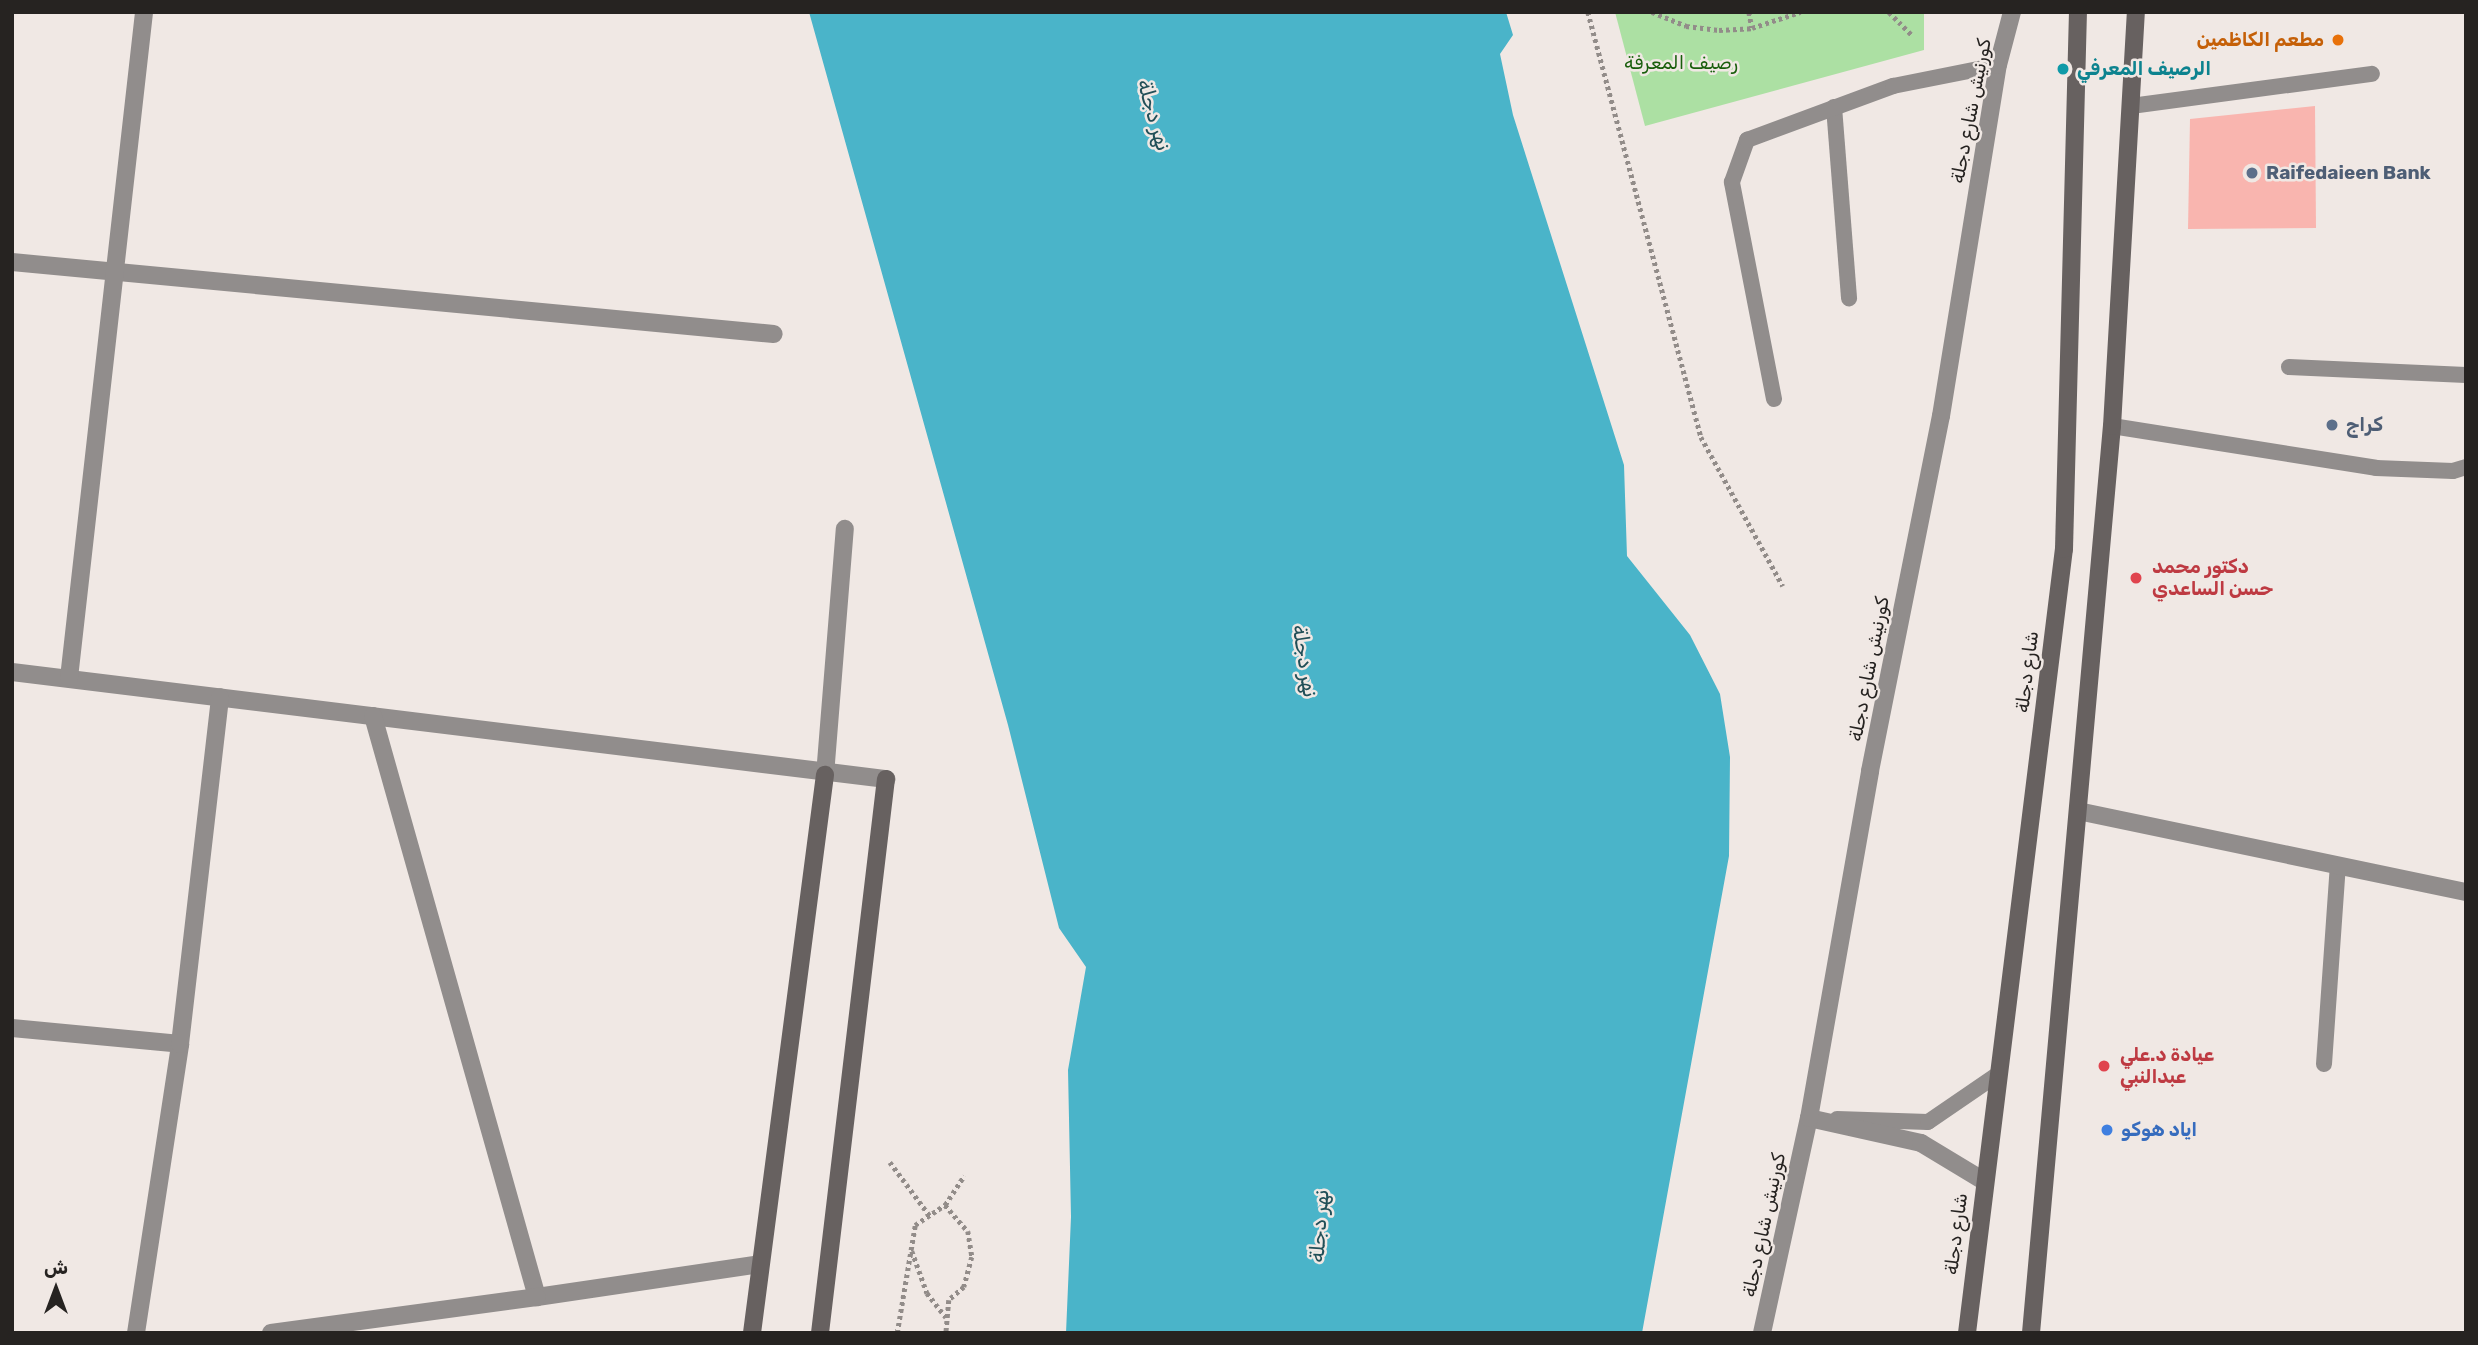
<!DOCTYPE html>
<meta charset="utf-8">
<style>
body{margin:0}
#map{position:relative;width:2478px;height:1345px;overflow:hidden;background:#f0e8e4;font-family:Rubik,Vazirmatn,sans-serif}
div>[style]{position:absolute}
.green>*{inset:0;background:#ace0a3}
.water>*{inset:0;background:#4ab4c9}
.building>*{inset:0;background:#f9b5af}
.path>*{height:4.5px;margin-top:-2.25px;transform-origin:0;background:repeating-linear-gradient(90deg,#928c89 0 3.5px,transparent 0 7px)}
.lane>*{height:16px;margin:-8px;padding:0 8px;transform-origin:8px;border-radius:8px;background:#918d8c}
.street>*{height:18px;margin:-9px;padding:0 9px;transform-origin:9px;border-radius:9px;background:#918d8c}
.secondary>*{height:18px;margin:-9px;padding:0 9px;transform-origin:9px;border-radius:9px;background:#676160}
.dots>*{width:19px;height:19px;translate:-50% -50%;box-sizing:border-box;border:4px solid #f0e8e4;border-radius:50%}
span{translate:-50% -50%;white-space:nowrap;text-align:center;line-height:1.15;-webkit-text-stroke:5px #f0e8e4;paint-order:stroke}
.food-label{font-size:19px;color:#c56008;font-weight:700}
.right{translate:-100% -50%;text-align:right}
.park-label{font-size:19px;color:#195e0c}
.culture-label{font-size:19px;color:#0d838f;font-weight:700}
.left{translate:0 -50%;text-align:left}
.street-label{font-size:19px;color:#262321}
.service-label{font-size:19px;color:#4e5e75;font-weight:700}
.health-label{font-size:19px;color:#be3a42;font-weight:700}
.shop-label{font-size:19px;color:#366cbe;font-weight:700}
.water-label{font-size:21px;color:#214f58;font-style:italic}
.frame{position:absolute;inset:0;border:14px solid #262321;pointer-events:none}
.north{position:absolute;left:21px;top:1254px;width:70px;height:70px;-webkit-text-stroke:5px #f0e8e4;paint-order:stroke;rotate:0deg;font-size:19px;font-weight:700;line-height:28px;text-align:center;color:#262321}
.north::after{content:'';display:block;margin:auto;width:24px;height:32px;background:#262321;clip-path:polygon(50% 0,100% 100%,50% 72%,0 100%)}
</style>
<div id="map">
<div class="green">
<div style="clip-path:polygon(1615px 12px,1924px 12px,1924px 50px,1645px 126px)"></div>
</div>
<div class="water">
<div style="clip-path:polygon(809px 12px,1506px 12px,1513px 35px,1500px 54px,1513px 115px,1624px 465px,1627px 556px,1690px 635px,1720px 694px,1730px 757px,1729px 856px,1642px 1333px,1066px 1333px,1071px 1217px,1068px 1070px,1086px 967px,1059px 928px,1008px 725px)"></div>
</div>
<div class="building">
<div style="clip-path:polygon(2315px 106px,2316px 228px,2188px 229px,2190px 119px)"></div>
</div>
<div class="path">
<div style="left:1588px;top:12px;width:440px;rotate:75.1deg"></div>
<div style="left:1701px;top:437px;width:170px;rotate:61.2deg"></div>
<div style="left:1652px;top:12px;width:37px;rotate:22deg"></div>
<div style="left:1686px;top:26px;width:33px;rotate:7deg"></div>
<div style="left:1719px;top:30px;width:33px;rotate:-3deg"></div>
<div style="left:1749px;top:12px;width:16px;rotate:79deg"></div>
<div style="left:1752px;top:28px;width:51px;rotate:-18.4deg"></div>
<div style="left:1889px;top:12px;width:34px;rotate:45deg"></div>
<div style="left:890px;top:1162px;width:67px;rotate:53.5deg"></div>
<div style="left:945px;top:1205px;width:35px;rotate:49deg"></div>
<div style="left:968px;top:1231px;width:26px;rotate:81deg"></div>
<div style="left:972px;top:1257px;width:31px;rotate:105deg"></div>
<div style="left:964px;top:1287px;width:20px;rotate:139deg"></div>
<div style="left:949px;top:1300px;width:33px;rotate:95deg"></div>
<div style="left:912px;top:1251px;width:45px;rotate:70.3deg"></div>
<div style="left:927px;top:1293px;width:31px;rotate:52deg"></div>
<div style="left:897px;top:1333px;width:109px;rotate:-80.5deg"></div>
<div style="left:915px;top:1225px;width:36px;rotate:-34deg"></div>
<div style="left:945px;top:1205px;width:35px;rotate:-57deg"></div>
</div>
<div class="lane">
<div style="left:2131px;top:106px;width:243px;rotate:-7.6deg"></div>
<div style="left:1834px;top:107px;width:192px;rotate:85.5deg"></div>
<div style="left:2289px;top:367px;width:177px;rotate:2.6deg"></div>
<div style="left:1774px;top:399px;width:221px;rotate:-101deg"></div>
<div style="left:1732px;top:182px;width:45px;rotate:-70.3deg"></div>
<div style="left:1747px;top:140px;width:156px;rotate:-20.3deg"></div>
<div style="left:1893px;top:86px;width:107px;rotate:-11.3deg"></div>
<div style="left:2112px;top:426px;width:267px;rotate:9deg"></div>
<div style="left:2376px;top:468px;width:77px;rotate:2.2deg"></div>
<div style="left:2453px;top:471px;width:14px;rotate:-17deg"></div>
<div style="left:2324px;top:1064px;width:198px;rotate:-86deg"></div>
<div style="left:1837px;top:1119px;width:91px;rotate:1.9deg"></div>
<div style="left:1928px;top:1122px;width:85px;rotate:-34.4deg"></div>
</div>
<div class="street">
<div style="left:12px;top:262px;width:765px;rotate:5.4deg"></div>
<div style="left:12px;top:672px;width:881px;rotate:6.98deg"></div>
<div style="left:69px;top:678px;width:670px;rotate:-83.57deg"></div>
<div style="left:373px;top:716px;width:604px;rotate:74.24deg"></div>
<div style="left:537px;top:1297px;width:225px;rotate:-8.4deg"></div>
<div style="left:825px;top:775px;width:247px;rotate:-85.4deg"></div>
<div style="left:2078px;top:811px;width:396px;rotate:11.8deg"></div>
<div style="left:12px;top:1028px;width:169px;rotate:5.4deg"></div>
<div style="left:1809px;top:1118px;width:115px;rotate:12.6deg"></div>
<div style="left:1921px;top:1143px;width:74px;rotate:31.1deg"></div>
<div style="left:136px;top:1333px;width:292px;rotate:-81.3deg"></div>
<div style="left:180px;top:1044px;width:349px;rotate:-83.4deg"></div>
<div style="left:271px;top:1333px;width:268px;rotate:-7.7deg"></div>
<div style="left:1762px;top:1333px;width:220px;rotate:-77.7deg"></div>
<div style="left:1809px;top:1118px;width:352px;rotate:-80deg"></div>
<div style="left:1870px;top:771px;width:362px;rotate:-78.7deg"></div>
<div style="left:1941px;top:416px;width:356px;rotate:-80.8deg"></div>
<div style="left:1998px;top:65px;width:55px;rotate:-75.2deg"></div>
</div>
<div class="secondary">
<div style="left:752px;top:1333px;width:563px;rotate:-82.55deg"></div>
<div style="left:820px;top:1333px;width:558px;rotate:-83.21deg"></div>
<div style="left:1967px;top:1333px;width:790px;rotate:-82.95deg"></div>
<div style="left:2064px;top:549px;width:537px;rotate:-88.51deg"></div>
<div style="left:2031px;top:1333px;width:911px;rotate:-84.9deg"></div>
<div style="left:2112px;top:426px;width:415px;rotate:-86.7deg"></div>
</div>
<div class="dots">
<div style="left:2338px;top:40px;background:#e8710a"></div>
<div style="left:2063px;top:69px;background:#0f9aa8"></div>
<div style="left:2252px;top:173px;background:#5c6f8a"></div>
<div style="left:2332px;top:425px;background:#5c6f8a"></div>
<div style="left:2136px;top:578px;background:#e0444e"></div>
<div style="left:2104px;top:1066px;background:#e0444e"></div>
<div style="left:2107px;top:1130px;background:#3f7fe0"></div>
</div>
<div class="food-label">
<span class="right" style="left:2324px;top:40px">مطعم الكاظمين</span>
</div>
<div class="park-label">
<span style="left:1681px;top:63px">رصيف المعرفة</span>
</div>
<div class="culture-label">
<span class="left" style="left:2077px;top:69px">الرصيف المعرفي</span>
</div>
<div class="street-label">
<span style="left:1971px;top:111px;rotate:-79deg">كورنيش شارع دجلة</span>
<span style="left:1869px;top:669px;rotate:-79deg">كورنيش شارع دجلة</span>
<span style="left:2027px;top:672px;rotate:-83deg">شارع دجلة</span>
<span style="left:1764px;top:1225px;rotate:-78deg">كورنيش شارع دجلة</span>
<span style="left:1956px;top:1234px;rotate:-83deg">شارع دجلة</span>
</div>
<div class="service-label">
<span class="left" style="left:2266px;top:173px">Raifedaieen Bank</span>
<span class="left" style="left:2346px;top:425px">كراج</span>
</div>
<div class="health-label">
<span class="left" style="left:2152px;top:578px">دكتور محمد<br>حسن الساعدي</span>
<span class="left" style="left:2120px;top:1066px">عيادة د.علي<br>عبدالنبي</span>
</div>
<div class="shop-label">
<span class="left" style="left:2121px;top:1130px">اياد هوكو</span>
</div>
<div class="water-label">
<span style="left:1154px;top:115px;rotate:74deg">نهر دجلة</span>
<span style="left:1305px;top:661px;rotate:81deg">نهر دجلة</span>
<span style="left:1319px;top:1226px;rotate:-86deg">نهر دجلة</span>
</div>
<div class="frame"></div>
<div class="north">ش</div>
</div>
